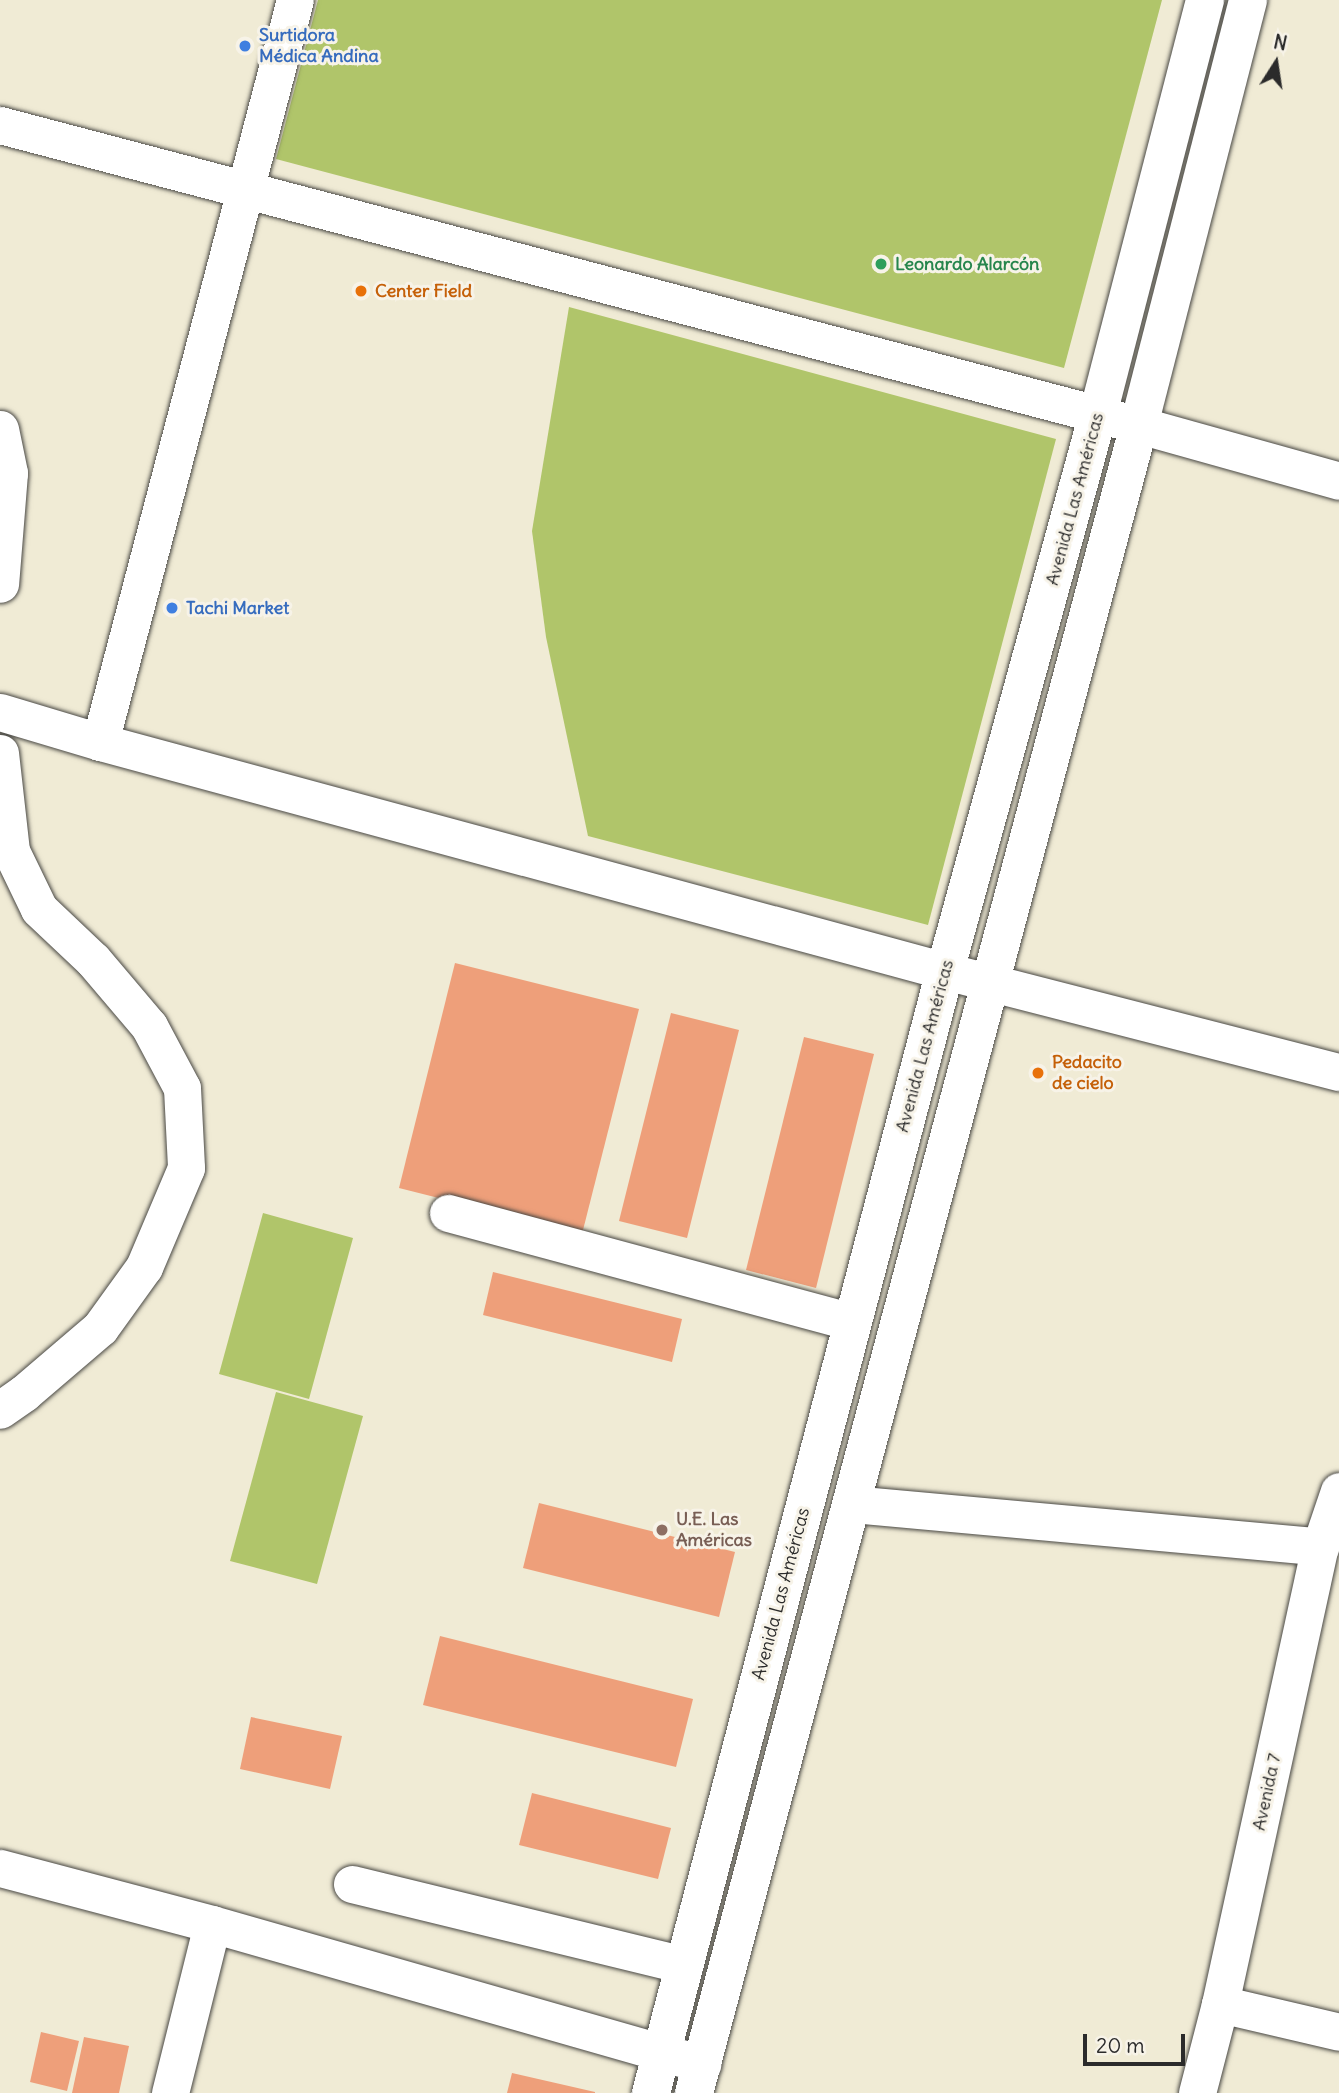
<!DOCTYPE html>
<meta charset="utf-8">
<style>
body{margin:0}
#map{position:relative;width:1339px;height:2093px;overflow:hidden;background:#f0ebd5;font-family:Delius,sans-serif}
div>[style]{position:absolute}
.green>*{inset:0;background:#b0c56a}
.building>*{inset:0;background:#ee9f7a}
.roads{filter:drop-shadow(0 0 2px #494844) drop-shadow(0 0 2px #494844)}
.minor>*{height:37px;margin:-18.5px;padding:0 18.5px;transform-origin:18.5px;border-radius:18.5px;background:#fff}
.major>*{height:38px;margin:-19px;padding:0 19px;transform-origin:19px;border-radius:19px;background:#fff}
.dots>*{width:19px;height:19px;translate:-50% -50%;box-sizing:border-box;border:4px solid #f7f3e8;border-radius:50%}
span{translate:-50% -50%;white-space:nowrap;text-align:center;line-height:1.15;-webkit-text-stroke:6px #f7f3e8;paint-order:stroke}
.shop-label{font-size:18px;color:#366cbe;font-weight:700}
.left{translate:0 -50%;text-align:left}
.leisure-label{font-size:18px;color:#27864d;font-weight:700}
.food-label{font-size:18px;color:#c56008;font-weight:700}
.street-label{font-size:18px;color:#2b2b2b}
.education-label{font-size:18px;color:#785e54;font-weight:700}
.north{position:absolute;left:1241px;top:28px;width:70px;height:70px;-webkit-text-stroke:5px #f7f3e8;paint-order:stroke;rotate:12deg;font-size:19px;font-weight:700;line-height:28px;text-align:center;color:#2b2b2b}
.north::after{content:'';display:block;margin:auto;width:24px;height:32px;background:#2b2b2b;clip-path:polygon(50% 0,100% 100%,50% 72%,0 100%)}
.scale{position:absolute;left:1083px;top:2034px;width:102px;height:32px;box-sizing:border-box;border:4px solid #2b2b2b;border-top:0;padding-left:9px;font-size:21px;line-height:24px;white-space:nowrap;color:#2b2b2b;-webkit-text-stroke:5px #f7f3e8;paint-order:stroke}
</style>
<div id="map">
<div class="green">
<div style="clip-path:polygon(318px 0,1162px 0,1064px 368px,276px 159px)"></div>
<div style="clip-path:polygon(569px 307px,1056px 439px,928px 925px,588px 836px,546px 637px,532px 531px)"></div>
<div style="clip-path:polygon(263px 1213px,353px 1238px,309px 1399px,219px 1374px)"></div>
<div style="clip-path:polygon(276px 1392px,363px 1416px,317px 1584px,230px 1561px)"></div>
</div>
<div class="building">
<div style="clip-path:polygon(455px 963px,639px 1009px,582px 1234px,399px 1188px)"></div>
<div style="clip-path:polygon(671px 1013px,739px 1030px,687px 1238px,619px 1221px)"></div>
<div style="clip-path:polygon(804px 1037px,874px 1054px,816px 1288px,746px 1270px)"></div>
<div style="clip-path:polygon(493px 1272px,682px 1319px,672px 1362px,483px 1315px)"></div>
<div style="clip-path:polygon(539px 1503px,735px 1552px,719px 1617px,523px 1568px)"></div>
<div style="clip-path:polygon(440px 1636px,693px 1699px,676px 1767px,423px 1705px)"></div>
<div style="clip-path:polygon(251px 1717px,342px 1736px,330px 1789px,240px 1769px)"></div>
<div style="clip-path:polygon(532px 1793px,671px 1828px,658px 1879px,519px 1845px)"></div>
<div style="clip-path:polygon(41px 2032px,79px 2041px,67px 2091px,30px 2082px)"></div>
<div style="clip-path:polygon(84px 2037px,129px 2046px,119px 2093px,72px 2093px)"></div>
<div style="clip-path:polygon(512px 2073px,595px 2092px,595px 2093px,507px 2093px)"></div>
</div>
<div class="roads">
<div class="minor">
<div style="left:0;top:125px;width:1178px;rotate:14.76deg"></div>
<div style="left:1139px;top:425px;width:208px;rotate:15.6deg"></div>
<div style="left:0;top:429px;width:45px;rotate:78.4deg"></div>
<div style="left:9px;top:473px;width:111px;rotate:94.6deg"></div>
<div style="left:0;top:712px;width:104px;rotate:16.7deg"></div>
<div style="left:100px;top:742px;width:875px;rotate:15.16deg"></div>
<div style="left:945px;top:971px;width:407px;rotate:14.4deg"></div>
<div style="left:100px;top:742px;width:767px;rotate:-75.28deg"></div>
<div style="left:0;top:753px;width:99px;rotate:83.6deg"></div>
<div style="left:11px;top:851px;width:64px;rotate:64.2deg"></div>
<div style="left:39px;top:909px;width:74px;rotate:43.4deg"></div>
<div style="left:93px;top:960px;width:87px;rotate:49.7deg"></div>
<div style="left:149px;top:1026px;width:70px;rotate:62deg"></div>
<div style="left:182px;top:1088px;width:80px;rotate:87.1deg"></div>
<div style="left:186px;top:1168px;width:108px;rotate:113deg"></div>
<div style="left:144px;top:1267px;width:75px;rotate:125.8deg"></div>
<div style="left:100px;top:1328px;width:100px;rotate:139.5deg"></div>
<div style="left:24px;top:1393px;width:29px;rotate:145deg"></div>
<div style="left:448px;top:1213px;width:418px;rotate:15.1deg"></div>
<div style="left:852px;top:1504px;width:470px;rotate:5.2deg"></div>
<div style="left:0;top:1868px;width:219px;rotate:14.8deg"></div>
<div style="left:212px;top:1924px;width:510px;rotate:15.95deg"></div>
<div style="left:352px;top:1884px;width:342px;rotate:13.7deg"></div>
<div style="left:1220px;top:2004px;width:122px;rotate:13.2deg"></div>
<div style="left:170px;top:2093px;width:174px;rotate:-76deg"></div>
<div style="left:1197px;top:2093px;width:92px;rotate:-75.5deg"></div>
<div style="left:1220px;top:2004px;width:468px;rotate:-77.7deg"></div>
<div style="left:1320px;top:1547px;width:59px;rotate:-71.3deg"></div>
</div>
<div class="major">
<div style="left:651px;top:2093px;width:1160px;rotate:-75.32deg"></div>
<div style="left:945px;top:971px;width:578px;rotate:-74.64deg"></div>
<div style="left:1098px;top:414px;width:428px;rotate:-75.5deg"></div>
<div style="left:694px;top:2093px;width:1726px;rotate:-75.06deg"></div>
<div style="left:1139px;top:425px;width:439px;rotate:-75.6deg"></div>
</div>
</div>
<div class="dots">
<div style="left:245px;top:46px;background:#3f7fe0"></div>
<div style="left:881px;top:264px;background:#2e9e5b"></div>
<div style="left:361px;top:291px;background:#e8710a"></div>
<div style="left:172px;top:608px;background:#3f7fe0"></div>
<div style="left:1038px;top:1073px;background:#e8710a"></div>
<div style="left:662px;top:1530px;background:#8d6e63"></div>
</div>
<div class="shop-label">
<span class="left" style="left:259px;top:46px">Surtidora<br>Médica Andina</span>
<span class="left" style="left:186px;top:608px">Tachi Market</span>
</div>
<div class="leisure-label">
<span class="left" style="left:895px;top:264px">Leonardo Alarcón</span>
</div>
<div class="food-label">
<span class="left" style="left:375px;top:291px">Center Field</span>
<span class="left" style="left:1052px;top:1073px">Pedacito<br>de cielo</span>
</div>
<div class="street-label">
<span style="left:1075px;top:499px;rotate:-75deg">Avenida Las Américas</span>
<span style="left:925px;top:1046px;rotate:-75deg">Avenida Las Américas</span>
<span style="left:781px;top:1594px;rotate:-75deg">Avenida Las Américas</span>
<span style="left:1267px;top:1792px;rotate:-78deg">Avenida 7</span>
</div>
<div class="education-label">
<span class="left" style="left:676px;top:1530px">U.E. Las<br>Américas</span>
</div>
<div class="north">N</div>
<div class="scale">20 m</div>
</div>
